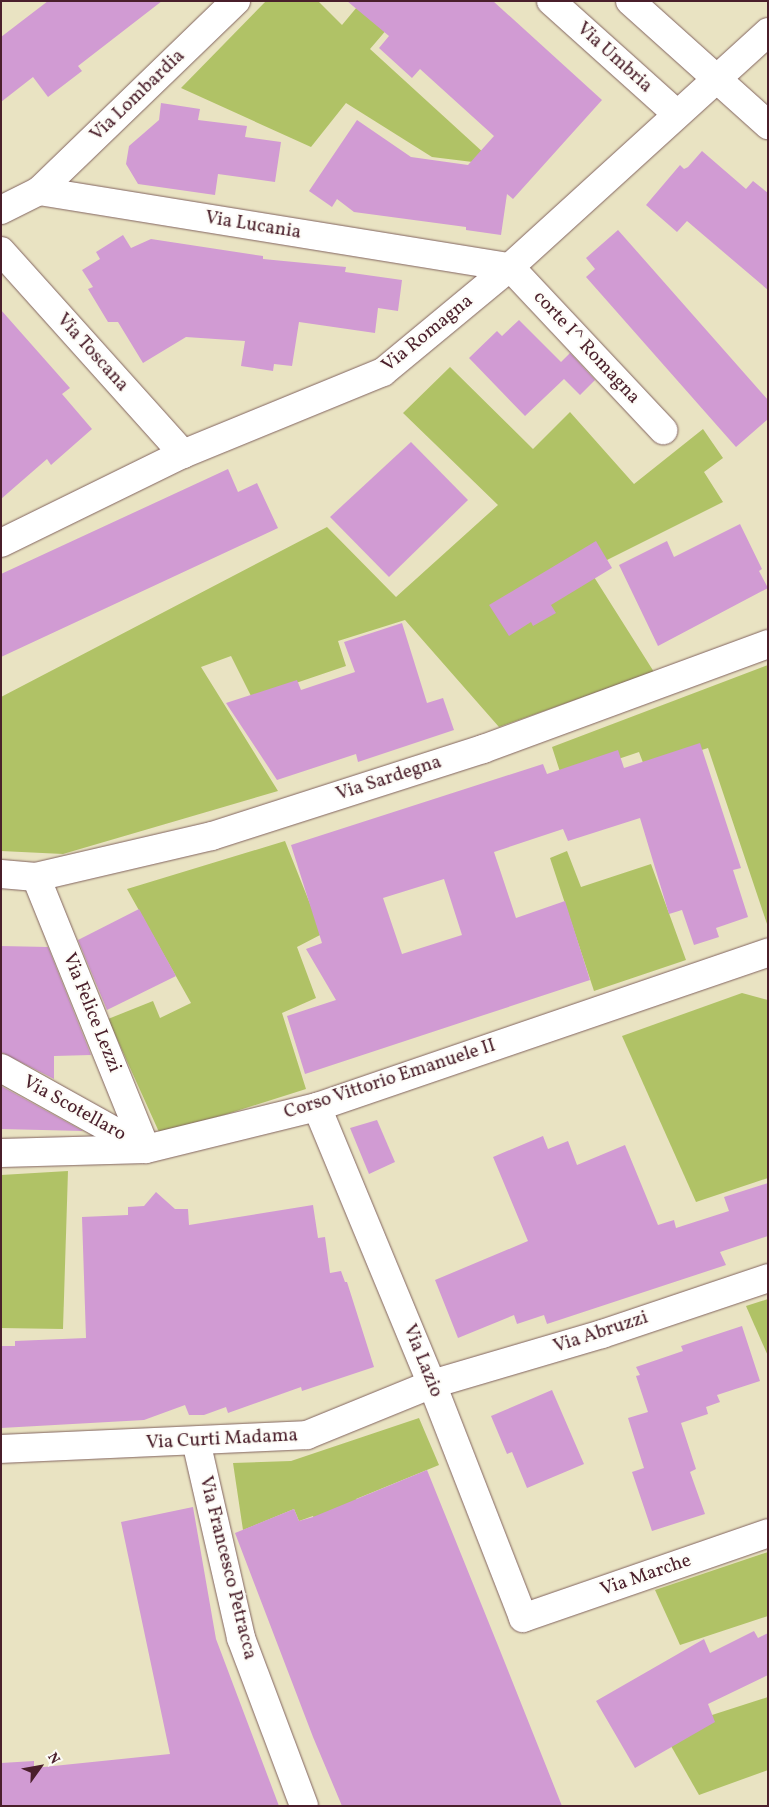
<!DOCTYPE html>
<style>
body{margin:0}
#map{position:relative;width:769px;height:1807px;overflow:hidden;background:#e9e3c2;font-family:Vollkorn,serif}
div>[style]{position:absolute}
.green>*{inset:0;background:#b0c266}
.building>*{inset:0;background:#d19bd3}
.roads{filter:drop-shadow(0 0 1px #826460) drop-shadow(0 0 1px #826460)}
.street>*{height:28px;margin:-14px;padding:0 14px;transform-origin:14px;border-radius:14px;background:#fff}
.secondary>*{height:28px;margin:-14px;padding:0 14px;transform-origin:14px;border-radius:14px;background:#fff}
span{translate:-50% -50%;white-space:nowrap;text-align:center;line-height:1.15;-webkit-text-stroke:4px #fdfcf7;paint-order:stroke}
.street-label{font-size:19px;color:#4a1f2b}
.frame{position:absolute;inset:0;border:2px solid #4a1f2b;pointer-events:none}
.north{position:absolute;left:15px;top:1742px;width:50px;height:50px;-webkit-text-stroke:4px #fdfcf7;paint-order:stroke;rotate:58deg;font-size:14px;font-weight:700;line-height:20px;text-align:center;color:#4a1f2b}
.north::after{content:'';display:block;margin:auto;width:18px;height:22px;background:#4a1f2b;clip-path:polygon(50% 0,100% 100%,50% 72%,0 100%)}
</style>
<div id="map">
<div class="green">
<div style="clip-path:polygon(266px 1px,318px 1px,342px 25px,362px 1px,394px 21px,370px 49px,497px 165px,432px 157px,346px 103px,311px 147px,181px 88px)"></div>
<div style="clip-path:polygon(450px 367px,533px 449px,570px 412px,634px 484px,703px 429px,723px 458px,704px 472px,723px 502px,589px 569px,654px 672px,499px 727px,405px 620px,338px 641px,346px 666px,252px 698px,231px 656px,201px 667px,278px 791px,63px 854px,1px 851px,1px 697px,327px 527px,396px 597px,498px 505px,403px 413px)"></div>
<div style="clip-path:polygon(768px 665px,768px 927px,708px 748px,645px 768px,639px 752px,562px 778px,552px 747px)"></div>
<div style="clip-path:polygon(285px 841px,322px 934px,297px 947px,316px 998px,282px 1013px,306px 1089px,224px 1115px,159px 1132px,108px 1019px,153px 1001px,160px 1018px,191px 1003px,127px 889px)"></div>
<div style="clip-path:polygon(567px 851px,581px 887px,651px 864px,686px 960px,594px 991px,550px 858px)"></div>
<div style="clip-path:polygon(742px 993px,768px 1000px,768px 1178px,696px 1202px,622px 1036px)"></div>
<div style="clip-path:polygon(68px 1171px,63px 1329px,1px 1328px,1px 1175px)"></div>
<div style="clip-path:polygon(768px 1299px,768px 1356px,746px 1306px)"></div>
<div style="clip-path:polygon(419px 1418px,439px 1465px,356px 1499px,390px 1719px,313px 1516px,299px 1521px,294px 1509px,243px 1530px,233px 1463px,291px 1461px)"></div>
<div style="clip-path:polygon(768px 1552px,768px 1616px,680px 1645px,655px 1590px)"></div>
<div style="clip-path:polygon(768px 1697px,768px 1770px,699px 1795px,671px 1746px,712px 1715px)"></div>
</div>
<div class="building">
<div style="clip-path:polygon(48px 1px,162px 1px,78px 66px,82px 71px,48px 97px,33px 77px,1px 102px,1px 37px)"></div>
<div style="clip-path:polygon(347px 1px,493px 1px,602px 100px,513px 199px,507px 194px,501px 235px,466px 230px,466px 227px,354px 212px,337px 199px,332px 207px,309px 191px,357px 120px,411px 157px,468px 165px,494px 136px,420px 69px,412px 78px,379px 48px,389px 36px)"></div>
<div style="clip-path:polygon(161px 103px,200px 109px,198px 120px,247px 126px,245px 137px,281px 142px,275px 182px,218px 174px,215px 195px,138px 184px,126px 164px,129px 146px,159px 120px)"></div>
<div style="clip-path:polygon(702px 151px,746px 189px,753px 181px,768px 193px,768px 290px,687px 221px,677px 232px,646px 205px,680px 165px,684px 169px,688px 167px)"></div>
<div style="clip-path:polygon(618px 230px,768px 400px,768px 419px,736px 447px,586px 277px,595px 269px,586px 258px)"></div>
<div style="clip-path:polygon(123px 235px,131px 248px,151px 239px,263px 256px,263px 259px,346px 267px,345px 272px,402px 280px,398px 311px,378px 308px,375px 333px,299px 322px,292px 366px,274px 364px,273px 371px,241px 366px,245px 341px,186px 337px,143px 363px,118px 322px,108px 322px,88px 289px,93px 287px,82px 270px,100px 259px,96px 252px)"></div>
<div style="clip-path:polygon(1px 310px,70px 388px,62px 394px,92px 429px,51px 465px,47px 459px,1px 499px)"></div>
<div style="clip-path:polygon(519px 320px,561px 362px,570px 353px,595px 380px,580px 395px,564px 379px,525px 416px,469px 358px,497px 331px,502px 336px)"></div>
<div style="clip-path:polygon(411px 442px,468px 500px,389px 577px,330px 517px)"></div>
<div style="clip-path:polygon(228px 469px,238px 492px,257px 483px,278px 528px,1px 657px,1px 574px)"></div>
<div style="clip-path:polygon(740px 524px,762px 569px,759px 571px,768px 588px,658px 646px,619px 565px,667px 541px,674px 557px)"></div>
<div style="clip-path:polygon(596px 541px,612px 568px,551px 605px,556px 613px,533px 626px,531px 622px,509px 636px,489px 605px)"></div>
<div style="clip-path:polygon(402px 623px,427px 703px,443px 698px,454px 730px,358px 762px,356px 754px,277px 780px,226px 703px,297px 680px,301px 690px,355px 672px,344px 642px)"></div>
<div style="clip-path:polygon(evenodd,700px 743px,741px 868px,733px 870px,748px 917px,716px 928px,719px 937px,694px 945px,682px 910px,669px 914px,640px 818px,568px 841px,563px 829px,494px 852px,516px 918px,565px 901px,590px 980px,305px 1074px,287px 1016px,336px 1000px,306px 949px,322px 943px,291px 845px,543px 764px,547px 774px,618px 750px,624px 768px,700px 743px,444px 879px,462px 935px,402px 954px,383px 898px,444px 879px)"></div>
<div style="clip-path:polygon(139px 909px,176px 976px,107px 1010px,78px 940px)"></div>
<div style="clip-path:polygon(1px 946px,48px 947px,91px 1055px,54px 1056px,54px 1079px,1px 1052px)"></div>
<div style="clip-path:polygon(1px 1086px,83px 1131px,1px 1129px)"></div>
<div style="clip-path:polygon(377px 1120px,395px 1162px,369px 1174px,350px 1128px)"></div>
<div style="clip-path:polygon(543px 1136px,548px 1149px,568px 1141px,577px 1165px,625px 1145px,658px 1225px,674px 1220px,676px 1228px,729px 1211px,724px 1197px,768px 1183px,768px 1236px,720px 1252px,726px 1265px,547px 1324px,544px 1315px,517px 1324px,514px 1315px,458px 1338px,435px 1280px,528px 1241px,493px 1157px)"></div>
<div style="clip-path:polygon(156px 1192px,175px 1209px,188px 1209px,189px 1225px,313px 1205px,318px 1238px,325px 1237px,330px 1273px,341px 1271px,345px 1282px,347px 1282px,374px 1367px,302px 1391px,301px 1387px,228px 1413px,226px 1407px,204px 1415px,189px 1415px,185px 1405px,144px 1420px,1px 1428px,1px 1346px,15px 1346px,15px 1341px,86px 1338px,82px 1217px,128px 1215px,128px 1207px,144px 1206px)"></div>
<div style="clip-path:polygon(742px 1326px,760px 1381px,717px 1395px,720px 1402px,706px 1407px,708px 1414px,681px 1423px,696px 1469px,690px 1472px,705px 1514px,652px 1531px,632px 1472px,644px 1468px,628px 1418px,648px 1412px,636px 1376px,640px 1375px,636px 1367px,683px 1351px,681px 1346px)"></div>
<div style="clip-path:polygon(552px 1390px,584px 1464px,527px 1488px,512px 1452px,507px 1454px,491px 1416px)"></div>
<div style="clip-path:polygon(427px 1470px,497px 1643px,562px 1806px,342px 1806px,313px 1737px,235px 1533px,294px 1509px,299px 1521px,313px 1517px)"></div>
<div style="clip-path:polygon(193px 1507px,216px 1639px,279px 1806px,1px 1806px,1px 1763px,34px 1761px,34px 1768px,170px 1754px,121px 1522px)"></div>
<div style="clip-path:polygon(754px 1631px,758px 1638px,768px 1633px,768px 1675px,708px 1704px,715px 1722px,635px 1768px,596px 1701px,704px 1639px,710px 1653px)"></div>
</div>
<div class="roads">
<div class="street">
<div style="left:551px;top:1px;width:169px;rotate:41.9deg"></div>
<div style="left:39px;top:191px;width:274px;rotate:-44deg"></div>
<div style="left:1px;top:210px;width:42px;rotate:-26.6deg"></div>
<div style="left:39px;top:191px;width:477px;rotate:9.2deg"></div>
<div style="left:510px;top:267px;width:224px;rotate:46.8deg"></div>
<div style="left:1px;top:251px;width:273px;rotate:48.1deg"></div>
<div style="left:1px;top:543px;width:203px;rotate:-26.1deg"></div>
<div style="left:183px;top:454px;width:216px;rotate:-22.3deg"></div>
<div style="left:383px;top:372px;width:165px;rotate:-39.6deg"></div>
<div style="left:510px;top:267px;width:349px;rotate:-42.3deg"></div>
<div style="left:1px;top:874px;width:35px;rotate:5deg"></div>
<div style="left:36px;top:877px;width:181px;rotate:-13.1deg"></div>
<div style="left:212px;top:836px;width:285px;rotate:-17.8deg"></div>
<div style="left:483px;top:749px;width:304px;rotate:-20.2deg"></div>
<div style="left:36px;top:877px;width:293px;rotate:68deg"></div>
<div style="left:1px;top:1068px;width:165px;rotate:29.1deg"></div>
<div style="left:317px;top:1107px;width:300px;rotate:67.5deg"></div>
<div style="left:432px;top:1384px;width:251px;rotate:68.7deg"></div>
<div style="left:523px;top:1618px;width:259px;rotate:-19.1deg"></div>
<div style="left:1px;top:1153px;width:145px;rotate:-1.6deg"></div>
<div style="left:146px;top:1149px;width:176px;rotate:-13.8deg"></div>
<div style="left:317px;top:1107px;width:477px;rotate:-18.9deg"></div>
<div style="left:196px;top:1441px;width:202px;rotate:77.1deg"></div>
<div style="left:241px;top:1638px;width:179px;rotate:69.4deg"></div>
<div style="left:1px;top:1449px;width:306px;rotate:-2.6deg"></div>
<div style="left:307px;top:1435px;width:135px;rotate:-22.2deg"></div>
<div style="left:432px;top:1384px;width:177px;rotate:-16.4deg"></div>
<div style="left:602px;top:1334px;width:175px;rotate:-18.6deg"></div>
</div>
<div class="secondary">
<div style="left:630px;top:1px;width:186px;rotate:41.9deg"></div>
</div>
</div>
<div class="street-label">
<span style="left:614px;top:58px;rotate:42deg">Via Umbria</span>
<span style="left:138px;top:96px;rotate:-44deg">Via Lombardia</span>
<span style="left:253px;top:226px;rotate:9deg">Via Lucania</span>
<span style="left:428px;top:334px;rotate:-39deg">Via Romagna</span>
<span style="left:586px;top:348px;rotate:47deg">corte I^ Romagna</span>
<span style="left:92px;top:353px;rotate:48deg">Via Toscana</span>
<span style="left:389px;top:779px;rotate:-18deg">Via Sardegna</span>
<span style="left:91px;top:1013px;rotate:68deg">Via Felice Lezzi</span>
<span style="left:390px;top:1080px;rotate:-18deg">Corso Vittorio Emanuele II</span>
<span style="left:74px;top:1109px;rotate:29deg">Via Scotellaro</span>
<span style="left:601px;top:1333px;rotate:-18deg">Via Abruzzi</span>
<span style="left:422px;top:1361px;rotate:68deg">Via Lazio</span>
<span style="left:222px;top:1440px;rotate:-3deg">Via Curti Madama</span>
<span style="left:227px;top:1568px;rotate:76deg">Via Francesco Petracca</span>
<span style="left:646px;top:1576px;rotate:-19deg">Via Marche</span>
</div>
<div class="frame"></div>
<div class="north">N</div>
</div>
